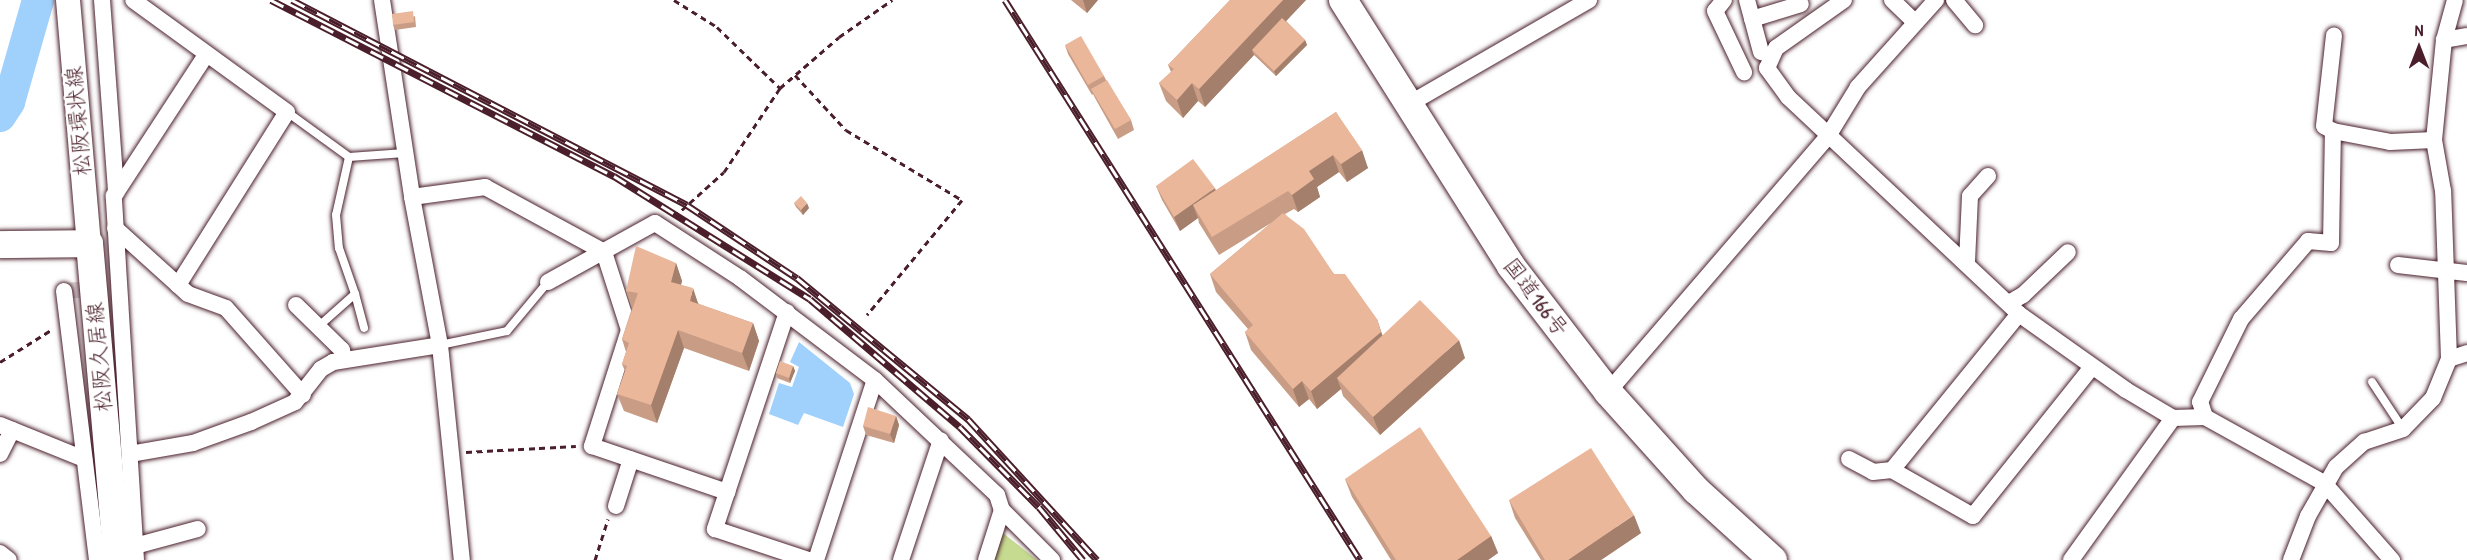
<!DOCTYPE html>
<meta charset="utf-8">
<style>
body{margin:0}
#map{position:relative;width:2467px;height:560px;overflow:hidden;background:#fff;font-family:"Patrick Hand","Klee One",sans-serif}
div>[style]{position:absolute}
.green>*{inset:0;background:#c7db90}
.water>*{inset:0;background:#a0d1fd}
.river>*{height:32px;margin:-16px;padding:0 16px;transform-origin:16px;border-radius:16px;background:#a0d1fd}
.minor-tunnel>*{height:16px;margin-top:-8px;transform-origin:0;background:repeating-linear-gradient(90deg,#dbd2d5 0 16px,transparent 0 24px)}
.path>*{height:3px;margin-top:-1.5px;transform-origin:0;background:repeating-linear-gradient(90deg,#4a1f2b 0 6px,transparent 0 10.5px)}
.roads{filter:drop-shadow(0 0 2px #4a1f2b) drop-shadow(0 0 2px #4a1f2b)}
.service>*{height:8px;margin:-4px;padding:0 4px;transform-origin:4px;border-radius:4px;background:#fff}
.minor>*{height:16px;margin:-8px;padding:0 8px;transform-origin:8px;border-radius:8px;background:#fff}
.secondary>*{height:24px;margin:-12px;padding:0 12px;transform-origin:12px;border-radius:12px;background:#fff}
.primary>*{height:27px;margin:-13.5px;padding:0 13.5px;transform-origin:13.5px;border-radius:13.5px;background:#fff}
.trunk>*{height:28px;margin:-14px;padding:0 14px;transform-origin:14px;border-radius:14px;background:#fff}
.rail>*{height:7px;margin-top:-3.5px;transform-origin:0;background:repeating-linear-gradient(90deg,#fff 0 14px,#4a1f2b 0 28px);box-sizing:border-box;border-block:2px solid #4a1f2b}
.wall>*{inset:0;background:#c99d85}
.shaded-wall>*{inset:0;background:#a4806c}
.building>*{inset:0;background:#eab79b}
span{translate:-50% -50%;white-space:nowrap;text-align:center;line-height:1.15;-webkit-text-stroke:4.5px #fff;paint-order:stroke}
.street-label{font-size:22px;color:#4a1f2b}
.north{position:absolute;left:2389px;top:18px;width:60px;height:60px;-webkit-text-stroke:4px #fff;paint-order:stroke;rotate:0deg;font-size:16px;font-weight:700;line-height:24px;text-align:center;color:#4a1f2b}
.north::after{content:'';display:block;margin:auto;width:21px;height:27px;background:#4a1f2b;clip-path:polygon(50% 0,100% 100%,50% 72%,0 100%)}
</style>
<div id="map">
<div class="green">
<div style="clip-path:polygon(1003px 533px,1037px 560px,994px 560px)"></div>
</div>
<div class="water">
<div style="clip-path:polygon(799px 342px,850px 383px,854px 394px,843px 427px,804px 413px,798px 425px,769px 414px,779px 383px,792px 387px,799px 367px,790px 362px)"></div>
</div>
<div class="river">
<div style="left:0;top:116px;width:17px;rotate:-57deg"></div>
<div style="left:9px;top:102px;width:106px;rotate:-74.1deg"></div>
</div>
<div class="minor-tunnel">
<div style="left:64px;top:291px;width:57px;rotate:-4deg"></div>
</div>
<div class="path">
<div style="left:674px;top:0;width:51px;rotate:32.1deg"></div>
<div style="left:717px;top:27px;width:88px;rotate:44.1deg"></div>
<div style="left:795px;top:75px;width:75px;rotate:47.2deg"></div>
<div style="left:846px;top:130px;width:135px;rotate:31.1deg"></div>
<div style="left:962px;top:200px;width:149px;rotate:129.6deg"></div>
<div style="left:674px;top:217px;width:67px;rotate:-42deg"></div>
<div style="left:724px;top:172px;width:101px;rotate:-56.3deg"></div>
<div style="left:780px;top:88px;width:78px;rotate:-40.8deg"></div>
<div style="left:839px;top:37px;width:65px;rotate:-34.9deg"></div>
<div style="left:0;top:362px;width:60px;rotate:-32.1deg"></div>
<div style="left:466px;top:452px;width:110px;rotate:-3.1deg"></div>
<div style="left:595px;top:560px;width:43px;rotate:-72.4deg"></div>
</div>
<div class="roads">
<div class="service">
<div style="left:287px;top:112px;width:77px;rotate:36deg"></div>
<div style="left:349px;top:157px;width:59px;rotate:102.6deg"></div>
<div style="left:336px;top:215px;width:33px;rotate:85deg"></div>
<div style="left:339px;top:248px;width:49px;rotate:70.8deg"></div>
<div style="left:355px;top:294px;width:48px;rotate:138.4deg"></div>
<div style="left:349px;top:157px;width:56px;rotate:-4.1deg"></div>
<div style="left:355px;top:294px;width:35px;rotate:75deg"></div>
<div style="left:440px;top:345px;width:68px;rotate:-11.8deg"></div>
<div style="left:507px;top:331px;width:64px;rotate:-50.1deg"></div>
<div style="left:2372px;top:382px;width:56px;rotate:56.6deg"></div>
</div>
<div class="minor">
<div style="left:102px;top:0;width:193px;rotate:85.8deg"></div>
<div style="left:382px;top:0;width:199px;rotate:81.3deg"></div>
<div style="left:412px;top:197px;width:151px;rotate:79.3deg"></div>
<div style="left:440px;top:345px;width:216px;rotate:84.2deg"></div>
<div style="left:1724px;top:0;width:14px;rotate:129deg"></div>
<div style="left:1715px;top:11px;width:68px;rotate:64.6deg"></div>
<div style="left:1747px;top:0;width:54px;rotate:74.9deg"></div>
<div style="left:1844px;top:0;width:83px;rotate:144.8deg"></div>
<div style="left:1776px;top:48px;width:22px;rotate:114deg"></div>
<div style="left:1767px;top:68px;width:36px;rotate:54deg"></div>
<div style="left:1788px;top:97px;width:317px;rotate:43.2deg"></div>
<div style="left:2019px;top:314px;width:131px;rotate:35.4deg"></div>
<div style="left:2126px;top:390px;width:55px;rotate:30.8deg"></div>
<div style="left:2173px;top:418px;width:32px;rotate:-2deg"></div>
<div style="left:2205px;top:417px;width:136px;rotate:29deg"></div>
<div style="left:2324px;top:483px;width:103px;rotate:48.6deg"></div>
<div style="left:1892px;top:0;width:32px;rotate:44deg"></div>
<div style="left:1954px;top:0;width:33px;rotate:50deg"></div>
<div style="left:1752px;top:19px;width:51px;rotate:-17deg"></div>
<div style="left:2444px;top:40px;width:23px;rotate:-10deg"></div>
<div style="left:1409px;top:104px;width:208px;rotate:-30deg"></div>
<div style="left:2333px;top:131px;width:58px;rotate:10.9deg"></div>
<div style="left:2390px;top:142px;width:44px;rotate:-2.6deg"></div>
<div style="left:412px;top:197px;width:74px;rotate:-7.8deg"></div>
<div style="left:485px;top:187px;width:136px;rotate:28.6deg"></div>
<div style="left:604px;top:252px;width:82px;rotate:72.2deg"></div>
<div style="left:629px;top:330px;width:122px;rotate:107.7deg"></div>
<div style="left:592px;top:446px;width:143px;rotate:18.8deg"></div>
<div style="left:115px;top:228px;width:85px;rotate:42.1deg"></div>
<div style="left:178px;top:285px;width:204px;rotate:-57.8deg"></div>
<div style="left:287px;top:112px;width:190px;rotate:-144deg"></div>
<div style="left:1967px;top:262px;width:66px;rotate:-87.4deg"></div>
<div style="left:1970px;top:196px;width:27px;rotate:-48deg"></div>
<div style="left:2398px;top:265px;width:69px;rotate:6.6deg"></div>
<div style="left:548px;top:282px;width:122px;rotate:-28.9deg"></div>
<div style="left:655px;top:223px;width:101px;rotate:32.9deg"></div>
<div style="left:740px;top:278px;width:169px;rotate:37.1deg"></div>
<div style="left:875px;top:380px;width:168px;rotate:43.3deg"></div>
<div style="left:997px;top:495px;width:16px;rotate:72deg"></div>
<div style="left:1002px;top:510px;width:71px;rotate:45deg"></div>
<div style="left:178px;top:285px;width:13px;rotate:42deg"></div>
<div style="left:188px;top:294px;width:40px;rotate:20.2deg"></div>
<div style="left:226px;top:308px;width:116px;rotate:48.5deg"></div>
<div style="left:64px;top:291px;width:271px;rotate:83deg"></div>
<div style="left:2009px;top:303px;width:16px;rotate:-30deg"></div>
<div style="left:2023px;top:295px;width:62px;rotate:-43.7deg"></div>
<div style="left:296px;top:305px;width:64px;rotate:44.4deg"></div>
<div style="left:342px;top:350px;width:10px;rotate:79deg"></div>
<div style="left:787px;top:312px;width:229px;rotate:108.4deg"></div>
<div style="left:715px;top:529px;width:98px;rotate:18.4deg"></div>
<div style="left:2449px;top:359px;width:19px;rotate:-18deg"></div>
<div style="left:1608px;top:392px;width:338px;rotate:-49.3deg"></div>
<div style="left:1828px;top:136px;width:57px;rotate:-58.5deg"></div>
<div style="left:1858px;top:87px;width:117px;rotate:-48.1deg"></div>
<div style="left:2205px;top:417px;width:16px;rotate:-108deg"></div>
<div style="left:2200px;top:402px;width:93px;rotate:-63.7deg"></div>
<div style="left:2241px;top:319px;width:103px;rotate:-49.3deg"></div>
<div style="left:2308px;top:241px;width:23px;rotate:5deg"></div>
<div style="left:2331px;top:243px;width:112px;rotate:-89deg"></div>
<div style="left:2333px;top:131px;width:10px;rotate:-151deg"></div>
<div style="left:2324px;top:126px;width:91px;rotate:-83.7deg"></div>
<div style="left:0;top:425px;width:91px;rotate:22deg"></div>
<div style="left:0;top:454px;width:27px;rotate:-63deg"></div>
<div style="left:130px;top:454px;width:64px;rotate:-9.9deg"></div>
<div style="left:193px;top:443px;width:62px;rotate:-19.9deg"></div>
<div style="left:251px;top:422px;width:48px;rotate:-24.4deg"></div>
<div style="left:295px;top:402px;width:42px;rotate:-51.8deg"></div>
<div style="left:321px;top:369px;width:14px;rotate:-30deg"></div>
<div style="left:333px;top:362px;width:108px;rotate:-9deg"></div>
<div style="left:1849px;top:459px;width:27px;rotate:28deg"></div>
<div style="left:1873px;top:472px;width:19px;rotate:-6deg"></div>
<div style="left:1892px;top:470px;width:93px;rotate:29.6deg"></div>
<div style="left:1973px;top:516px;width:191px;rotate:-51.4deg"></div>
<div style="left:1892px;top:470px;width:201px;rotate:-50.9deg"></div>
<div style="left:616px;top:506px;width:49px;rotate:-72.3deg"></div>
<div style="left:135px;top:546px;width:65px;rotate:-15.1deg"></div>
<div style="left:0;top:553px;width:11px;rotate:38deg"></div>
<div style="left:136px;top:560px;width:365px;rotate:-93.5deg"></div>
<div style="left:114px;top:196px;width:168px;rotate:-56.9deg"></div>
<div style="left:816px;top:560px;width:189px;rotate:-71.9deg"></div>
<div style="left:901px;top:560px;width:126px;rotate:-71.6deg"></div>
<div style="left:986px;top:560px;width:52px;rotate:-72.3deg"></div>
<div style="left:2071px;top:560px;width:175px;rotate:-54.3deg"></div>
<div style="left:2291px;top:560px;width:47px;rotate:-68.9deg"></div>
<div style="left:2308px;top:516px;width:56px;rotate:-60.3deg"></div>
<div style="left:2336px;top:467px;width:38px;rotate:-42deg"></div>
<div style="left:2364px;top:442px;width:41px;rotate:-18.4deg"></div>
<div style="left:2403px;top:429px;width:43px;rotate:-45.9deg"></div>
<div style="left:2433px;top:398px;width:42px;rotate:-67.7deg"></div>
<div style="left:2449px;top:359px;width:168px;rotate:-92deg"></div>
<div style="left:2443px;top:191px;width:52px;rotate:-100deg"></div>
<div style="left:2434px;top:140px;width:100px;rotate:-84.3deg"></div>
<div style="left:2444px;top:40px;width:41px;rotate:-74.6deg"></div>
</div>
<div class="secondary">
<div style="left:68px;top:0;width:244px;rotate:85.1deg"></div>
</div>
<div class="primary">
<div style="left:0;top:244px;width:89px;rotate:-0.6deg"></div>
<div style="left:89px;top:243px;width:318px;rotate:85deg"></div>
</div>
<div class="trunk">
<div style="left:1343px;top:0;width:315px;rotate:57.7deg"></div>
<div style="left:1511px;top:266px;width:159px;rotate:52.4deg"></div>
<div style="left:1608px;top:392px;width:132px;rotate:48.1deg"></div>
<div style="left:1696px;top:490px;width:104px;rotate:42.3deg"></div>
</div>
</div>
<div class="rail">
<div style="left:271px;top:0;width:386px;rotate:27.2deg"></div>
<div style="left:614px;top:176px;width:231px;rotate:32.1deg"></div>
<div style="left:810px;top:299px;width:197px;rotate:40.5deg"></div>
<div style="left:960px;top:427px;width:112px;rotate:45.4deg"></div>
<div style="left:1039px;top:507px;width:69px;rotate:50.3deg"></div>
<div style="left:292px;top:0;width:445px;rotate:27.4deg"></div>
<div style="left:687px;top:205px;width:132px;rotate:33.6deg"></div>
<div style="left:797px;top:278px;width:222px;rotate:39.5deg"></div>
<div style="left:968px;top:419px;width:191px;rotate:47.5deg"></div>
<div style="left:1005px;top:0;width:663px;rotate:57.63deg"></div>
</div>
<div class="wall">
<div style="clip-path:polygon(1071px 0,1098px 0,1087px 13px)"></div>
<div style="clip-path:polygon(1230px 0,1306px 0,1286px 21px,1305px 40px,1307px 45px,1276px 76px,1254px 55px,1205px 107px,1198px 101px,1183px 118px,1166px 101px,1159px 83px,1171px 72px,1168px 65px)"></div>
<div style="clip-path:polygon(415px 16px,416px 27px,395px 30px,393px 25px)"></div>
<div style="clip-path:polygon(1065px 45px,1104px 76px,1106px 80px,1131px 120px,1134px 130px,1118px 139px,1095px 98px,1093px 94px,1092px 95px,1068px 54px)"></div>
<div style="clip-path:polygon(1336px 112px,1368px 168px,1347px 182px,1339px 172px,1317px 187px,1320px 197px,1298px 212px,1294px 209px,1285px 214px,1334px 274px,1382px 335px,1465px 358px,1380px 435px,1343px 396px,1341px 389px,1317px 409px,1309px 399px,1299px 407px,1251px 350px,1245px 332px,1248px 329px,1216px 292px,1210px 274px,1271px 223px,1219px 255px,1199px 223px,1198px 218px,1180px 231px,1162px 200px,1156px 186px,1215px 191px)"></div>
<div style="clip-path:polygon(794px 203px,809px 208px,803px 215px,796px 207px)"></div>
<div style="clip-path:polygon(676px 263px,682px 281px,681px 285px,699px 304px,753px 323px,759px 341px,749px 371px,684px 348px,657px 423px,624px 411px,617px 394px,625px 371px,622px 364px,626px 352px,622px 339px,632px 308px,626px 291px)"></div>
<div style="clip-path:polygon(793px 366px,795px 371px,790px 383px,777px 378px,776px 373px)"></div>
<div style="clip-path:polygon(896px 416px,899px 425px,894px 443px,866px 435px,863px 426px)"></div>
<div style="clip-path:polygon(1345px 479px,1491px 536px,1498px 553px,1488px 560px,1391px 560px,1352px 497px)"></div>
<div style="clip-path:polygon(1509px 500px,1641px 533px,1601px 560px,1541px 560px,1515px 518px)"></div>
</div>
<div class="shaded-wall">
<div style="clip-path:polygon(1083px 0,1098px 0,1087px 13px)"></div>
<div style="clip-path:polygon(1283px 0,1306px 0,1256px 53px,1252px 50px,1254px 55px,1205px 107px,1199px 89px)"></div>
<div style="clip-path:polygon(1305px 40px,1307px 45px,1276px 76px,1274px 71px)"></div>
<div style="clip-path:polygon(1192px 83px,1198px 101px,1183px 118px,1177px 100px)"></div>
<div style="clip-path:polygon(1362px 150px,1368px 168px,1347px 182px,1341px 164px)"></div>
<div style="clip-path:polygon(1333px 155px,1339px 172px,1317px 187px,1320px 197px,1298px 212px,1292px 195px,1309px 171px)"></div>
<div style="clip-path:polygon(1215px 188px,1220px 202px,1193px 205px,1198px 218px,1180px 231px,1174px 217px)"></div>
<div style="clip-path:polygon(807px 203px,809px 208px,803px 215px,801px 210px)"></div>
<div style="clip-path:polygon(676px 263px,682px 281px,677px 300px,671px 282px)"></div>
<div style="clip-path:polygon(693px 288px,699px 306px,690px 301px)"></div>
<div style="clip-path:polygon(1377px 319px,1383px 337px,1337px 378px,1341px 389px,1317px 409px,1311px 391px)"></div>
<div style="clip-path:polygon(753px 323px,759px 341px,749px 371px,742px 353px)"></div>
<div style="clip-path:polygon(678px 330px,684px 348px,657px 423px,651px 405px)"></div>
<div style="clip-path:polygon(1459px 340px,1465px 358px,1380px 435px,1373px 417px)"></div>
<div style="clip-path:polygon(793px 366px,795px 371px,790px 383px,789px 378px)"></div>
<div style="clip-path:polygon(1302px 381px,1309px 399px,1299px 407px,1293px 389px)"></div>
<div style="clip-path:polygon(896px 416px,899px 425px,894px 443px,890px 434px)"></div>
<div style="clip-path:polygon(1634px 515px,1641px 533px,1601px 560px,1568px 560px)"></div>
<div style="clip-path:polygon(1491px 536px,1498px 553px,1488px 560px,1457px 560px)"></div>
</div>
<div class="building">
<div style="clip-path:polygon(1230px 0,1283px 0,1199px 89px,1192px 83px,1177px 100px,1159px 83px,1174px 69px,1168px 65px)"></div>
<div style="clip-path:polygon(413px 11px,414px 22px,393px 25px,392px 14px)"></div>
<div style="clip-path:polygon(1282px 18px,1305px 40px,1274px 71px,1252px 50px)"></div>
<div style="clip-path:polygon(1081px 36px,1104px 76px,1088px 85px,1065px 45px)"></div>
<div style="clip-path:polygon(1107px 80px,1131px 120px,1115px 129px,1091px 89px)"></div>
<div style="clip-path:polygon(1336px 112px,1362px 150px,1341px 164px,1333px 155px,1309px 171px,1314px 179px,1292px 195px,1288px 191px,1212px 237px,1193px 205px)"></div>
<div style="clip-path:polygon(1193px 159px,1215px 188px,1174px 217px,1156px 186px)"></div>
<div style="clip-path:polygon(801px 196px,807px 203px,801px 210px,794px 203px)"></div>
<div style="clip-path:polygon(1283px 213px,1304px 229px,1334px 274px,1345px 274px,1377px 319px,1381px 332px,1311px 391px,1302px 381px,1293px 389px,1245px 332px,1253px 325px,1210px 274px)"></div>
<div style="clip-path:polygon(636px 246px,676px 263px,671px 282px,693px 288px,690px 301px,753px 323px,742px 353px,678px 330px,651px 405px,617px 394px,627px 366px,622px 364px,629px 343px,622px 339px,638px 293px,626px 291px)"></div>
<div style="clip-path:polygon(1420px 300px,1459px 340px,1373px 417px,1337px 378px)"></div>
<div style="clip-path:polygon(780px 361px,793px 366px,789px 378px,776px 373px)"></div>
<div style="clip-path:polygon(868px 407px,896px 416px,890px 434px,863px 426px)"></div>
<div style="clip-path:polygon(1420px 427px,1491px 536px,1457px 560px,1396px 560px,1345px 479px)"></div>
<div style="clip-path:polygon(1591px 448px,1634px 515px,1568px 560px,1545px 560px,1509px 500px)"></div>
</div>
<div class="street-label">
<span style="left:78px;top:121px;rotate:-95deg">松阪環状線</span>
<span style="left:1536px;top:297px;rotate:53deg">国道166号</span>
<span style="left:99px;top:357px;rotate:-95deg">松阪久居線</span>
</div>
<div class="north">N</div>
</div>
